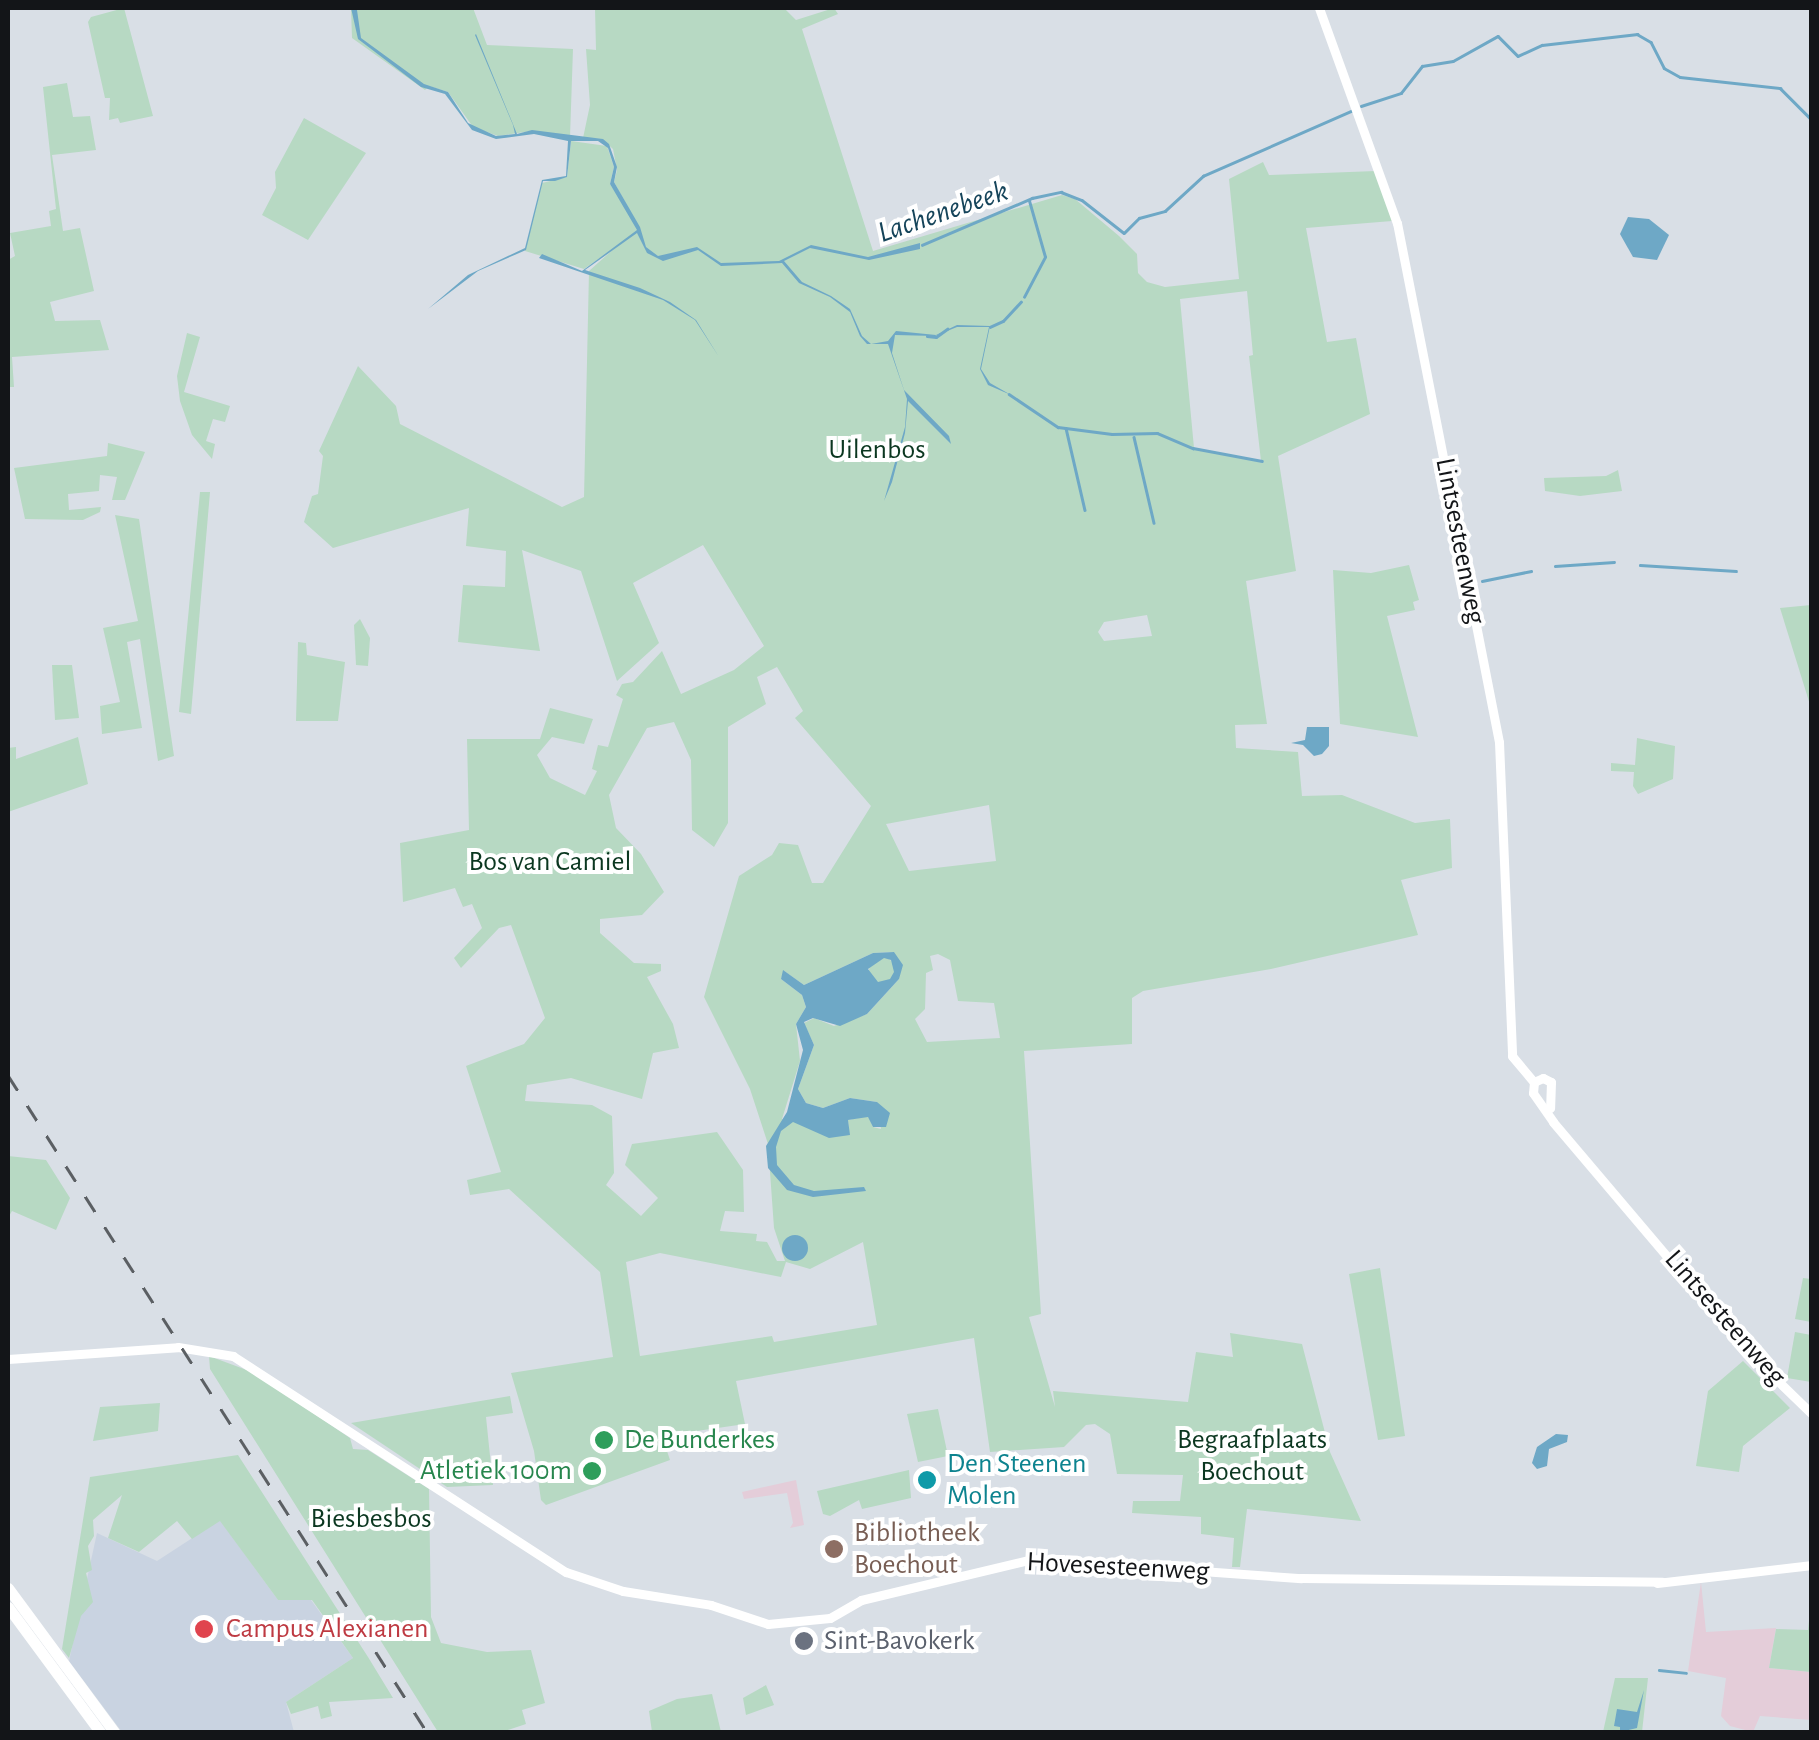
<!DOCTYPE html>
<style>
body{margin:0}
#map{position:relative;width:1819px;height:1740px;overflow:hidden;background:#d9dfe6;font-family:"Alegreya Sans",sans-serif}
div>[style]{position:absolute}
.built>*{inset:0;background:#c9d3e1}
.education>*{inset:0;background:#e4cdd9}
.green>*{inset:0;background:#b7d9c3}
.round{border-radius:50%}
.water>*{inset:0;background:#6ea8c6}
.stream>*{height:2.5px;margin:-1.25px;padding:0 1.25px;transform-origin:1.25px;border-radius:1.25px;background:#6ea8c6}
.secondary>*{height:9px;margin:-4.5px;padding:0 4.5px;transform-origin:4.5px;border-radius:4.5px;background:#fff}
.primary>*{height:11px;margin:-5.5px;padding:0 5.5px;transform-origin:5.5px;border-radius:5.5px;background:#fff}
.rail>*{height:2.5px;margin-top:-1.25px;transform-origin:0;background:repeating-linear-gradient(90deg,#5b5f63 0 18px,transparent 0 36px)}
.dots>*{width:28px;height:28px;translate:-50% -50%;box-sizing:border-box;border:5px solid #fff;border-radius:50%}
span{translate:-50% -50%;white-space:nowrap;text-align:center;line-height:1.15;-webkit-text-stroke:8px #fff;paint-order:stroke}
.park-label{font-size:28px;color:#0b3720}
.street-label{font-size:28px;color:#131518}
.leisure-label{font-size:28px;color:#27864d}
.left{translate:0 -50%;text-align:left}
.right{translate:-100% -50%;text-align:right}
.culture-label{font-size:28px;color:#0d838f}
.education-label{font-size:28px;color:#785e54}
.health-label{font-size:28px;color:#be3a42}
.worship-label{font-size:28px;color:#5b616d}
.water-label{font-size:30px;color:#15445a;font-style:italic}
.frame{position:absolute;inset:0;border:10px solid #131518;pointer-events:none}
</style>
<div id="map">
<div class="built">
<div style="clip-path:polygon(220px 1520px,278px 1600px,311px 1600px,353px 1658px,286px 1702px,294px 1732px,122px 1732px,69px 1661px,97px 1533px,157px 1561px)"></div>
</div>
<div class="education">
<div style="clip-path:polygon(796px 1480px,804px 1525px,790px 1528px,793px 1523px,787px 1493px,744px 1499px,742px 1492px)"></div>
<div style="clip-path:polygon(1701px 1582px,1706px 1632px,1776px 1628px,1769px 1668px,1811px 1672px,1811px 1720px,1760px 1716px,1753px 1732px,1730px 1726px,1721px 1716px,1726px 1678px,1688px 1671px)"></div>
</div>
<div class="green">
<div style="clip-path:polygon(124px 8px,153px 116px,120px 123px,118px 118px,109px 120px,110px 98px,105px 98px,88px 22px,91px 17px)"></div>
<div style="clip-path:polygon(351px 8px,473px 8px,487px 45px,573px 49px,570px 137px,532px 131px,498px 136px,473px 127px,448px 92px,429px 86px,425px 90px,352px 38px)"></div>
<div style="clip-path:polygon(evenodd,595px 8px,784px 8px,796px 20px,834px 8px,838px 14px,802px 29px,873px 251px,1062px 195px,1075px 199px,1119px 236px,1137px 254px,1138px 273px,1147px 282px,1165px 287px,1239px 279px,1229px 179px,1263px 162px,1269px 175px,1376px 171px,1392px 221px,1306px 228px,1327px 342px,1356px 338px,1370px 414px,1278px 456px,1296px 571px,1246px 581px,1267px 724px,1235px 725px,1236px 748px,1298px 752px,1302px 796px,1342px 795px,1415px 823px,1450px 819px,1452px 868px,1401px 880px,1418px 935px,1271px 969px,1143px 991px,1132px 998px,1132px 1044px,1024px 1051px,1041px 1314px,1029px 1317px,1055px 1407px,1053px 1391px,1188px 1402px,1196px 1352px,1233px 1357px,1230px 1333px,1302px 1344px,1330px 1452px,1361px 1521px,1247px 1509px,1240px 1567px,1232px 1567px,1234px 1538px,1201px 1534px,1201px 1517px,1132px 1513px,1133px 1501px,1180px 1501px,1183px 1475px,1117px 1474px,1110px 1434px,1095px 1424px,1086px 1425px,1064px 1447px,990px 1452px,974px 1338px,736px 1381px,745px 1424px,683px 1433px,676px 1445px,665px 1445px,670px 1460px,546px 1505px,541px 1500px,534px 1451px,511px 1373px,613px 1357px,600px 1272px,509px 1189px,470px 1195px,467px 1180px,501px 1172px,466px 1066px,524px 1044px,545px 1018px,511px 925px,499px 928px,461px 968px,454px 958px,482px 928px,472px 904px,463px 907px,455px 888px,403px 902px,400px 843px,469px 830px,467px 739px,540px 739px,550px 708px,593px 719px,584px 744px,552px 737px,537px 755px,550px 778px,585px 795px,597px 771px,592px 769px,598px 745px,608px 747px,623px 699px,616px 695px,622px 684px,633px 682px,662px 651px,681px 694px,734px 670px,764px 646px,703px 545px,633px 583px,659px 643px,617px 681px,581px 571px,522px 550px,540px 651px,458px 642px,463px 585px,505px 587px,506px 551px,466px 546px,469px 508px,333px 548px,304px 522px,312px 496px,318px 494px,323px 456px,319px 451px,358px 366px,396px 406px,400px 424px,562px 507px,584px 497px,589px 271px,617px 246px,584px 269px,525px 251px,542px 183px,567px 177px,571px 141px,607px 146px,614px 167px,610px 184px,639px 227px,614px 182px,617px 170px,613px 149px,602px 139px,583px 138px,590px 105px,586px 49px,596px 50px,595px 8px,1247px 291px,1253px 355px,1249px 356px,1261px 461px,1194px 448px,1180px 299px,1247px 291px,595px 8px,1147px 615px,1152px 636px,1104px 641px,1098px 632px,1104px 622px,1147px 615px,595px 8px,777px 667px,803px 711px,795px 718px,871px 806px,823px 883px,812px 883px,798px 845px,779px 843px,772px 855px,739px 876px,704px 997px,750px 1089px,768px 1144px,774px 1228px,785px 1261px,777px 1261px,767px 1242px,756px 1241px,757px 1234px,720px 1231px,725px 1211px,744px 1212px,743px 1170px,717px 1132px,632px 1144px,625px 1165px,658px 1198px,641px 1216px,606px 1185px,614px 1173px,612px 1116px,592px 1105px,525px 1101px,527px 1085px,571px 1078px,642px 1099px,653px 1053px,679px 1048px,673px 1024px,647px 977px,661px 971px,661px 964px,634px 963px,600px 933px,600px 919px,642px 915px,664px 892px,641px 854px,616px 828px,609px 795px,647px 728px,674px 722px,691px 760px,692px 830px,714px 847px,728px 823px,728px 727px,766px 704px,757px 677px,777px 667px,595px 8px,989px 805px,996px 861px,909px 871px,886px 824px,989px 805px,595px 8px,894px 952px,899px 979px,867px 1014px,834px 1026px,814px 1018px,804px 1023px,814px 1045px,798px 1089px,806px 1103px,823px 1108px,850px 1098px,877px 1102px,881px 1129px,873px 1127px,868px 1116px,848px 1120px,849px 1135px,782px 1119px,800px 1061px,796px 1024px,806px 1007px,802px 995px,781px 979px,784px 971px,804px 985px,873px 953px,894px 952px,595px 8px,938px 954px,950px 960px,958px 1001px,994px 1003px,1000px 1038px,927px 1042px,915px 1019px,925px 1009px,926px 973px,933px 970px,930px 956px,938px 954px,595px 8px,863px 1242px,877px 1325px,774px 1342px,772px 1336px,640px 1356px,626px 1262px,660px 1253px,781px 1277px,786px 1262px,810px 1269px,863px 1242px)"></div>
<div style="clip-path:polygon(67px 83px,73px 117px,90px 116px,96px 150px,52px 155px,63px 231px,80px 228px,94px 291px,50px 302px,55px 321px,100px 320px,109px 350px,12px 357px,14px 387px,8px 387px,8px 260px,15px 256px,10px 233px,51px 226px,49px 211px,56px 209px,43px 87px)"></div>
<div style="clip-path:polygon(304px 118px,366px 153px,308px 240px,262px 215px,276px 188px,275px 172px)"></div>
<div style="clip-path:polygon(187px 333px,200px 337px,184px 392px,230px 406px,225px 422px,213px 419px,206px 441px,215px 444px,212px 459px,192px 435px,180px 401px,177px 376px)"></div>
<div style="clip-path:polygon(108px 443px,145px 452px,125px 500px,112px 500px,117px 477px,100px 475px,99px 491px,68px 494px,69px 510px,101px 507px,100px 512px,83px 520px,25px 519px,14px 468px,107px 456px)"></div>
<div style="clip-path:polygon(1618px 470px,1622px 491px,1580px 496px,1545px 491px,1544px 478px,1606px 476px)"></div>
<div style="clip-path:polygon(200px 492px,210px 492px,191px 714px,179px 712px)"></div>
<div style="clip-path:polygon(115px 515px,139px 519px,174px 756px,158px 761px,140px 639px,127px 642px,142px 728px,102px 734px,100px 706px,120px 702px,103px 628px,138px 621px)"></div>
<div style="clip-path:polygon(1409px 565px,1419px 600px,1413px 602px,1415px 610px,1387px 616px,1418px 737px,1340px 724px,1333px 570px,1371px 573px)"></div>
<div style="clip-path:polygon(1811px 605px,1812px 605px,1811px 708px,1780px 608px)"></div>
<div style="clip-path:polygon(360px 619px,370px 638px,368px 666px,356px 665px,354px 625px)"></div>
<div style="clip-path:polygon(298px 642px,306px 643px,307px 655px,345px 662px,338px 721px,296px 721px)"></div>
<div style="clip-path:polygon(52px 665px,72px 665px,79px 718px,55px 720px)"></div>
<div style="clip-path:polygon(78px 737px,88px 784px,8px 812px,8px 748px,16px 747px,16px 759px)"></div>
<div style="clip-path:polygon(1637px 738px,1675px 746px,1673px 779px,1638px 794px,1633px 786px,1634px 772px,1611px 771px,1611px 763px,1635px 765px)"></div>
<div class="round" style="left:869px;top:957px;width:26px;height:26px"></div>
<div style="clip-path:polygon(8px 1156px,46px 1160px,70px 1198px,56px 1230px,12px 1211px,8px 1218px)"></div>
<div style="clip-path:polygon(1380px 1268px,1405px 1436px,1378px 1440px,1349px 1274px)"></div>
<div style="clip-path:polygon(1803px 1278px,1811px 1279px,1811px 1322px,1795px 1319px)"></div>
<div style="clip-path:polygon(1795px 1332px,1811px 1335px,1811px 1382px,1787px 1378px)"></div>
<div style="clip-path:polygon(209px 1356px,252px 1372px,350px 1438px,353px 1449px,368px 1450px,429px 1489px,431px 1617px,441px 1643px,487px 1652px,531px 1650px,545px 1703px,522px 1710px,526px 1724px,502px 1732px,438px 1732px,210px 1369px)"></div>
<div style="clip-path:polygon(1743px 1361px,1790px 1408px,1743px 1446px,1739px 1472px,1696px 1466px,1708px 1391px)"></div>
<div style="clip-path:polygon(510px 1396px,513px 1413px,486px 1417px,493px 1485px,447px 1487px,351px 1423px)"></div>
<div style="clip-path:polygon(160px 1403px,158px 1431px,93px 1441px,100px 1407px)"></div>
<div style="clip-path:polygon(938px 1409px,948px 1456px,918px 1462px,907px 1414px)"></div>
<div style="clip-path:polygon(238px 1455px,368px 1657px,393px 1698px,329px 1702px,332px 1716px,321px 1719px,318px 1706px,291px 1714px,286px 1702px,353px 1658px,312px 1600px,278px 1600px,220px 1521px,192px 1539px,177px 1521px,139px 1552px,108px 1538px,122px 1495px,93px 1520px,94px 1536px,88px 1546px,92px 1570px,86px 1573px,93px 1602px,81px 1616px,69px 1658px,62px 1649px,90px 1477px)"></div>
<div style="clip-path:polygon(909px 1470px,911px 1498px,862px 1509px,859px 1500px,830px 1516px,823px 1514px,817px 1491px)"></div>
<div style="clip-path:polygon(1811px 1602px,1811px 1672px,1769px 1668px,1776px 1629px,1808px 1630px)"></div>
<div style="clip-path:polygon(1615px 1678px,1648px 1678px,1642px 1732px,1603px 1732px)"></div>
<div style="clip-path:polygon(766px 1685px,774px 1705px,746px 1715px,743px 1698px)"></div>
<div style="clip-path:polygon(712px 1694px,721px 1732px,652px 1732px,649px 1711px,677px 1699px)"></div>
</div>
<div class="water">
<div style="clip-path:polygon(351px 8px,357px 10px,361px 38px,424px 84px,448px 92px,468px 123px,496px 136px,515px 134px,513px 125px,475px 35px,476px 34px,517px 134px,532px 130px,603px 139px,609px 144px,617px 167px,614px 182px,640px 227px,646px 247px,658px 256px,697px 247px,721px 263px,779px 261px,811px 245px,868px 257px,920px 243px,920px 249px,869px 260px,810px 248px,784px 261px,802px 282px,831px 296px,850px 309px,862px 336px,871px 344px,888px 341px,896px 331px,936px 335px,957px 325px,990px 326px,981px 369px,990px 383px,1011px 395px,988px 385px,980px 369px,989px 327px,957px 327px,935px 336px,895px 335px,892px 353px,904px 390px,949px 436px,951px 444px,908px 401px,905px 433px,892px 482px,884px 501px,905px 427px,907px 399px,888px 344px,867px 344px,860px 336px,850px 312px,830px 297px,799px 283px,782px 263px,721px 266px,698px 250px,663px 261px,647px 253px,637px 233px,585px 270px,640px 288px,670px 302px,696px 320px,719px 357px,695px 320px,663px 300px,539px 258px,542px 254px,582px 271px,637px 230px,610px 184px,614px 167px,608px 148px,598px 141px,571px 141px,567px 177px,555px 181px,543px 181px,526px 250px,478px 271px,428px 309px,468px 275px,525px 248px,542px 180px,566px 176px,568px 141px,534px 134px,496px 139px,472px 130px,445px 94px,421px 87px,358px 39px)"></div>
<div style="clip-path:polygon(1628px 217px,1649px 219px,1669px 235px,1657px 260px,1633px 257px,1620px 234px)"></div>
<div style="clip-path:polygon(1307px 727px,1329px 727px,1329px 746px,1322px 754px,1314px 756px,1303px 745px,1291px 743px,1305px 740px)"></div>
<div style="clip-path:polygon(evenodd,894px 952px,903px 965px,899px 979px,867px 1014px,840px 1026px,813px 1018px,804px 1022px,814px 1045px,798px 1089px,806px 1103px,823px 1108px,850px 1098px,877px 1102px,890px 1113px,886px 1127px,873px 1127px,868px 1117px,848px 1120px,850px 1135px,829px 1138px,793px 1122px,781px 1131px,776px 1147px,777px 1165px,794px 1185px,814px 1191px,864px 1187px,866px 1191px,813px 1197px,787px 1190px,768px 1168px,766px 1146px,787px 1112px,803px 1050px,796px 1024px,806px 1007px,802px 995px,781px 979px,783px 970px,804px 985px,873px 953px,894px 952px,884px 958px,891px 960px,894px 972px,890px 979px,878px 982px,868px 969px,884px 958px)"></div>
<div class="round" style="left:782px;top:1235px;width:26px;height:26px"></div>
<div style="clip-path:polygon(1556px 1434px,1568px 1435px,1567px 1442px,1549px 1449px,1547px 1466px,1537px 1469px,1532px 1463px,1537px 1447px)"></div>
<div style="clip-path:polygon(1644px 1690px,1637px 1728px,1620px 1732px,1620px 1727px,1614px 1726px,1617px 1709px,1637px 1712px)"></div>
</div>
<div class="stream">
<div style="left:1361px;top:106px;width:42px;rotate:-18deg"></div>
<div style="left:1401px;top:93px;width:34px;rotate:-52deg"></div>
<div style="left:1422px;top:66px;width:31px;rotate:-9deg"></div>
<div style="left:1453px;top:61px;width:51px;rotate:-29.1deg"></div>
<div style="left:1498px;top:36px;width:28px;rotate:45deg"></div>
<div style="left:1518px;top:56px;width:26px;rotate:-25deg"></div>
<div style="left:1542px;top:45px;width:96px;rotate:-6.6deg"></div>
<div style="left:1637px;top:34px;width:16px;rotate:30deg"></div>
<div style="left:1651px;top:42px;width:29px;rotate:63deg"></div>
<div style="left:1664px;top:68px;width:18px;rotate:29deg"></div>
<div style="left:1680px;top:77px;width:101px;rotate:6.3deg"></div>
<div style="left:1780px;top:88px;width:45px;rotate:45deg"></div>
<div style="left:922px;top:245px;width:120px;rotate:-23.1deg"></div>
<div style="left:1032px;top:198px;width:30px;rotate:-12deg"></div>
<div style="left:1061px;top:192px;width:22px;rotate:21deg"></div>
<div style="left:1082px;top:200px;width:53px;rotate:38.2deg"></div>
<div style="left:1124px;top:233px;width:21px;rotate:-45deg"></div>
<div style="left:1139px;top:218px;width:27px;rotate:-15deg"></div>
<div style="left:1165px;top:211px;width:52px;rotate:-42.6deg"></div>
<div style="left:1203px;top:176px;width:162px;rotate:-23.7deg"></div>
<div style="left:1024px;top:297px;width:45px;rotate:-62.3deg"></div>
<div style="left:1045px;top:257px;width:58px;rotate:-105.9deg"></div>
<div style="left:990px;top:327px;width:14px;rotate:-25deg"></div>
<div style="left:1003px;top:321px;width:26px;rotate:-47deg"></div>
<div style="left:927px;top:336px;width:9px;rotate:6deg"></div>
<div style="left:936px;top:337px;width:14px;rotate:-36deg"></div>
<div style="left:1009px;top:394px;width:59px;rotate:34deg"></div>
<div style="left:1058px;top:427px;width:54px;rotate:7.4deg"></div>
<div style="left:1112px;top:434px;width:45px;rotate:-1.3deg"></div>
<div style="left:1157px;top:433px;width:39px;rotate:23deg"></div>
<div style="left:1193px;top:448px;width:70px;rotate:10.7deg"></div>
<div style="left:1066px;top:428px;width:84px;rotate:77deg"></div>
<div style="left:1134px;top:437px;width:88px;rotate:76.9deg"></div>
<div style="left:1640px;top:565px;width:96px;rotate:3.6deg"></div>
<div style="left:1555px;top:566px;width:59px;rotate:-3.9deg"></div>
<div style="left:1482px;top:581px;width:50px;rotate:-11.5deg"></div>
<div style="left:1659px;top:1670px;width:27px;rotate:6deg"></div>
</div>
<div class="secondary">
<div style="left:1319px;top:8px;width:229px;rotate:70.1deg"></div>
<div style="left:1397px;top:223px;width:529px;rotate:78.88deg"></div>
<div style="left:1499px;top:742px;width:314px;rotate:87.6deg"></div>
<div style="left:1512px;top:1056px;width:34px;rotate:50deg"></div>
<div style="left:1534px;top:1082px;width:11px;rotate:95deg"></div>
<div style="left:1533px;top:1093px;width:35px;rotate:55deg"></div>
<div style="left:1553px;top:1122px;width:303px;rotate:49.7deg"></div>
<div style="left:1749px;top:1353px;width:88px;rotate:44.1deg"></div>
<div style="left:1534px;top:1082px;width:10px;rotate:-24deg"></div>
<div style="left:1543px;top:1078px;width:9px;rotate:27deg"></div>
<div style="left:1551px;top:1082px;width:26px;rotate:92deg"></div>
<div style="left:8px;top:1359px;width:170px;rotate:-4deg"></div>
<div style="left:178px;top:1347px;width:56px;rotate:9.3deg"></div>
<div style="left:233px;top:1356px;width:397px;rotate:33deg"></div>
<div style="left:566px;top:1572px;width:60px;rotate:18.4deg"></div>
<div style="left:623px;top:1591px;width:89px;rotate:9deg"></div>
<div style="left:711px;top:1605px;width:60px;rotate:18.4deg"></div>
<div style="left:768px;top:1624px;width:62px;rotate:-5.5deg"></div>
<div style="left:830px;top:1618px;width:36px;rotate:-30deg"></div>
<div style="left:861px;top:1600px;width:177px;rotate:-13.4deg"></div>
<div style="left:1033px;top:1559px;width:269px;rotate:4.1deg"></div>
<div style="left:1301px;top:1578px;width:361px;rotate:0.6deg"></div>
<div style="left:1657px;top:1583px;width:156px;rotate:-6.6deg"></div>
</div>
<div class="primary">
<div style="left:8px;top:1588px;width:179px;rotate:53.6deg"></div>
<div style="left:8px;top:1607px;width:155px;rotate:53.6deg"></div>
</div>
<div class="rail">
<div style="left:8px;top:1075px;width:779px;rotate:57.47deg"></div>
</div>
<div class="dots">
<div style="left:604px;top:1440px;background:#2e9e5b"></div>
<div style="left:592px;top:1471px;background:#2e9e5b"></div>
<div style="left:927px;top:1480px;background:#0f9aa8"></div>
<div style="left:834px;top:1549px;background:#8d6e63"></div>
<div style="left:204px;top:1629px;background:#e0444e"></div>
<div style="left:804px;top:1641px;background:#6b7280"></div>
</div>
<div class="park-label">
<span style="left:877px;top:450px">Uilenbos</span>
<span style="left:550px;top:862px">Bos van Camiel</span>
<span style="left:1252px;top:1456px">Begraafplaats<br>Boechout</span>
<span style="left:371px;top:1519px">Biesbesbos</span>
</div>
<div class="street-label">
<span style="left:1460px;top:541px;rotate:79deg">Lintsesteenweg</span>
<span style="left:1725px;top:1318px;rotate:49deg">Lintsesteenweg</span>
<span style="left:1118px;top:1567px;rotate:3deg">Hovesesteenweg</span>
</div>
<div class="leisure-label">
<span class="left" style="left:624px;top:1440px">De Bunderkes</span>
<span class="right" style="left:572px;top:1471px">Atletiek 100m</span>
</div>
<div class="culture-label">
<span class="left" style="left:947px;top:1480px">Den Steenen<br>Molen</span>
</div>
<div class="education-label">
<span class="left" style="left:854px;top:1549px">Bibliotheek<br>Boechout</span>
</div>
<div class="health-label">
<span class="left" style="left:226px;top:1629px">Campus Alexianen</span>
</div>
<div class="worship-label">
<span class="left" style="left:824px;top:1641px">Sint-Bavokerk</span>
</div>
<div class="water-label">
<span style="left:943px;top:212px;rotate:-19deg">Lachenebeek</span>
</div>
<div class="frame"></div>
</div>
